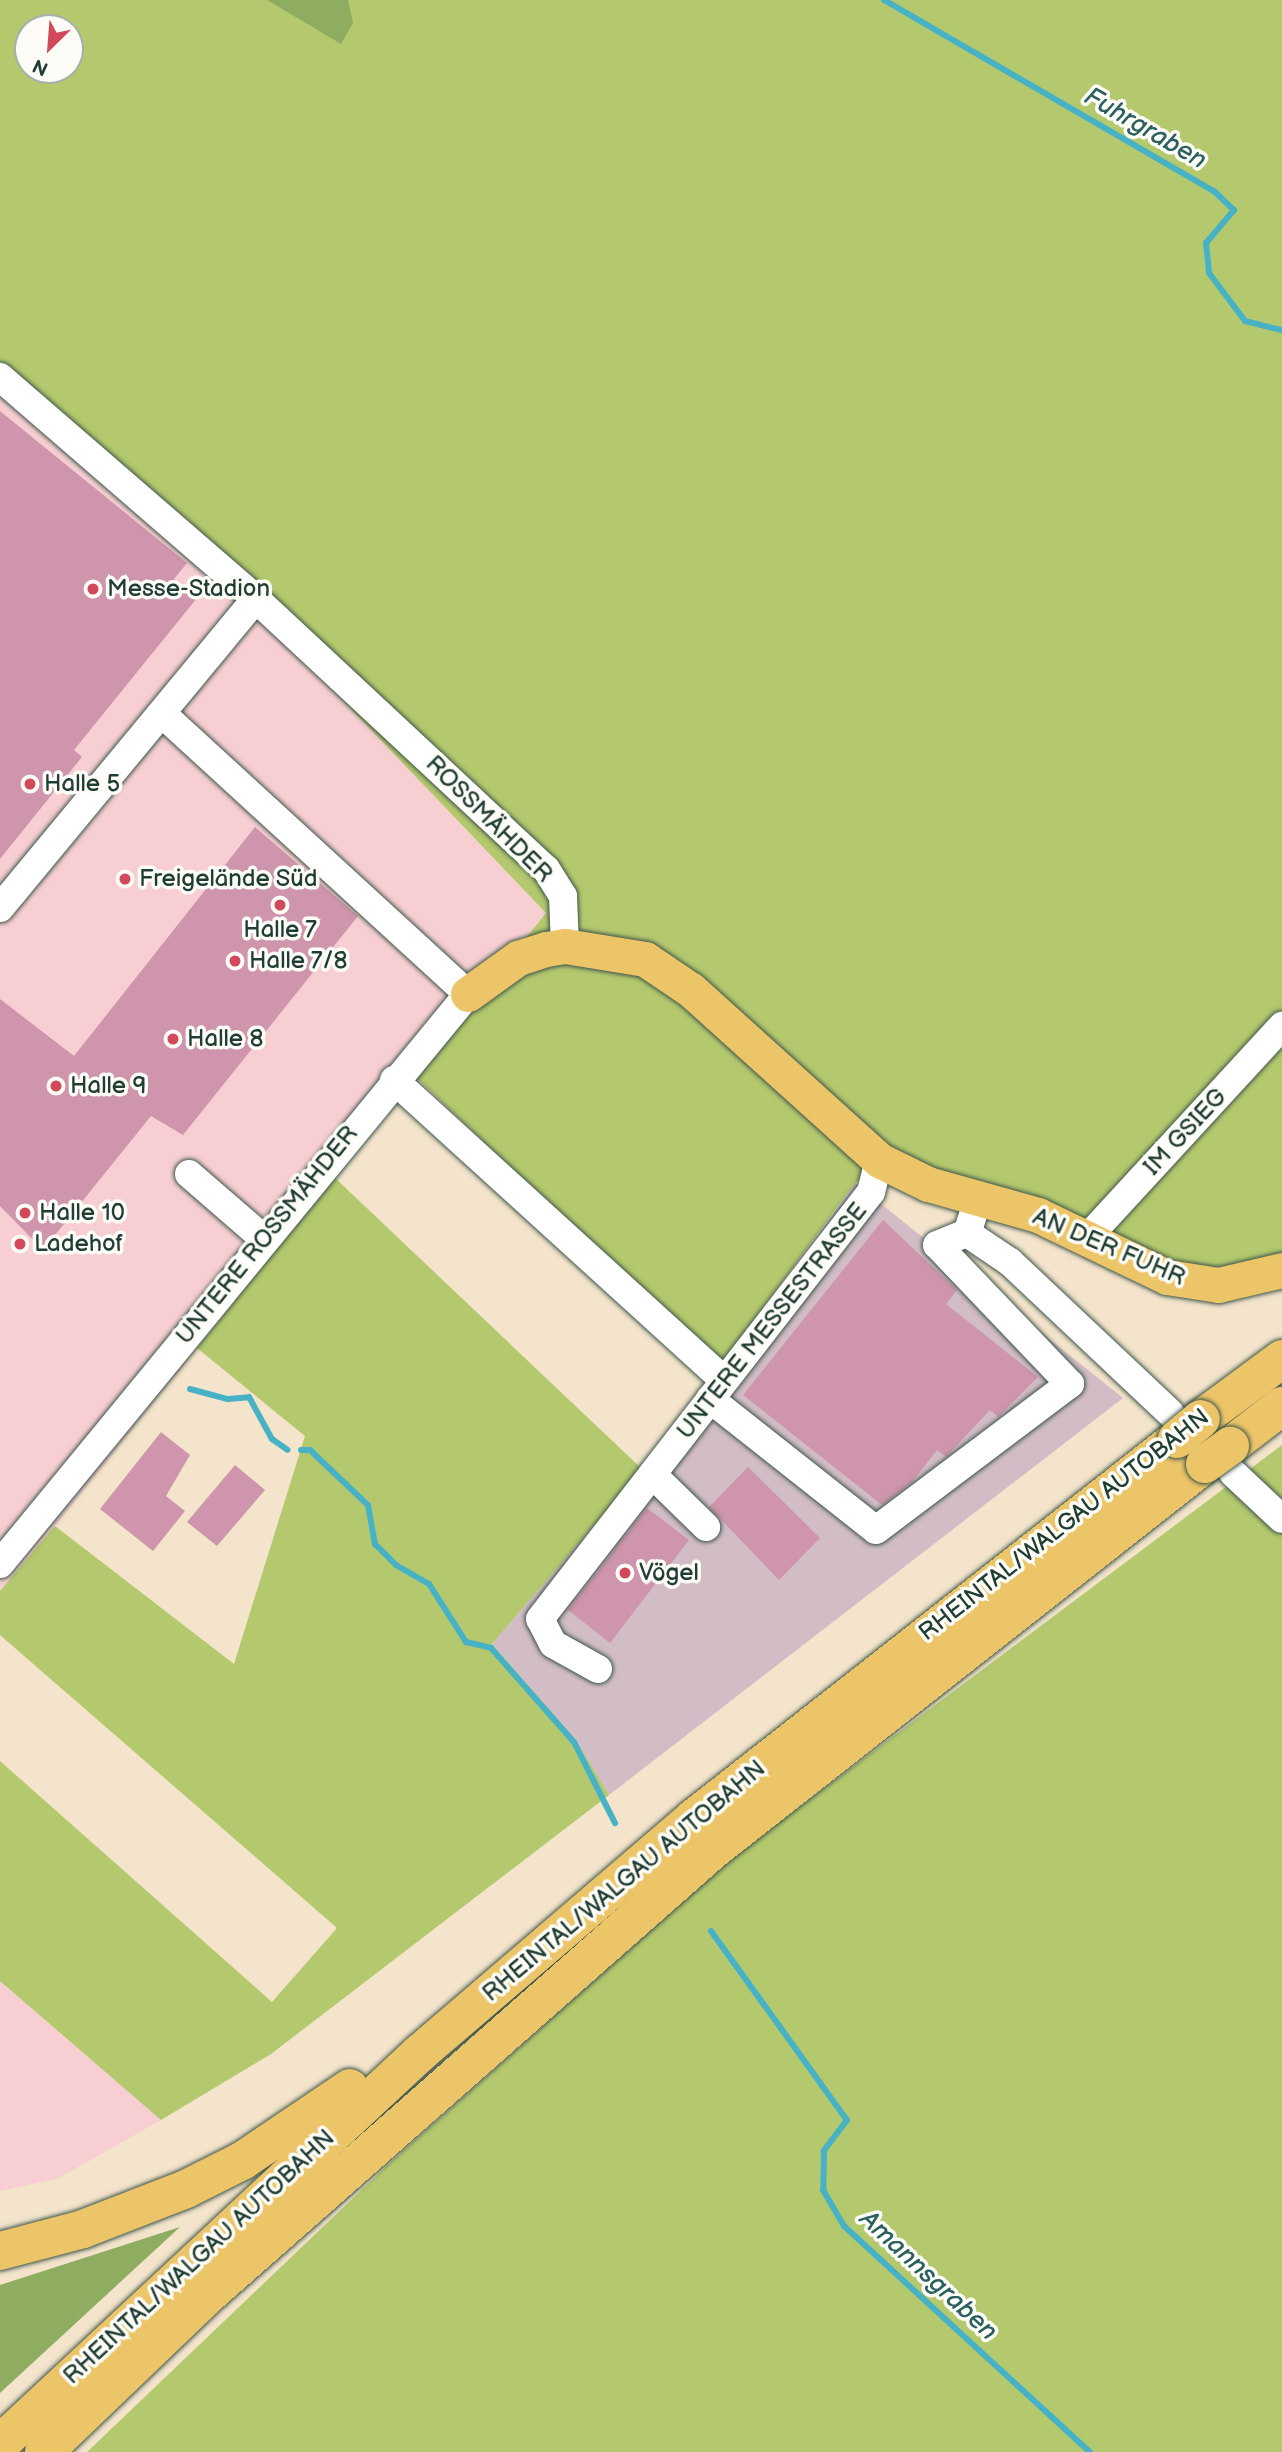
<!DOCTYPE html>
<meta charset="utf-8">
<style>
body{margin:0}
#map{position:relative;width:1282px;height:2452px;overflow:hidden;background:#f3e4cb;font-family:"Balsamiq Sans",sans-serif}
div>[style]{position:absolute}
.built>*{inset:0;background:#f7cfd2}
.industrial>*{inset:0;background:#d2bdc6}
.green>*{inset:0;background:#b4c96d}
.forest>*{inset:0;background:#8fad60}
.stream>*{height:6px;margin:-3px;padding:0 3px;transform-origin:3px;border-radius:3px;background:#47b2c5}
.building>*{inset:0;background:#ce95ac}
.roads{filter:drop-shadow(0 0 2px #3f564b) drop-shadow(0 0 2px #3f564b)}
.minor>*{height:28px;margin:-14px;padding:0 14px;transform-origin:14px;border-radius:14px;background:#fff}
.major>*{height:35px;margin:-17.5px;padding:0 17.5px;transform-origin:17.5px;border-radius:17.5px;background:#edc569}
.highway>*{height:38px;margin:-19px;padding:0 19px;transform-origin:19px;border-radius:19px;background:#edc569}
.bridges{filter:drop-shadow(0 0 2px #3f564b) drop-shadow(0 0 2px #3f564b)}
.highway-bridge>*{height:38px;margin:-19px;padding:0 19px;transform-origin:19px;border-radius:19px;background:#edc569}
.dots>*{width:19px;height:19px;translate:-50% -50%;box-sizing:border-box;border:4px solid #fdfcf7;border-radius:50%}
span{translate:-50% -50%;white-space:nowrap;text-align:center;line-height:1.15;-webkit-text-stroke:7px #fdfcf7;paint-order:stroke}
.poi-label{font-size:24px;color:#1f3d34}
.left{translate:0 -50%;text-align:left}
.street-label{font-size:24px;color:#1f3d34}
.water-label{font-size:26px;color:#2b6060;font-style:italic}
.north{position:absolute;left:14px;top:14px;width:70px;height:70px;box-sizing:border-box;background:#fdfcf7;border:2px solid #a4b0a9;border-radius:50%;rotate:205deg;font-size:19px;font-weight:700;line-height:28px;text-align:center;color:#1f3d34}
.north::after{content:'';display:block;margin:auto;width:24px;height:32px;background:#d1495b;clip-path:polygon(50% 0,100% 100%,50% 72%,0 100%)}
</style>
<div id="map">
<div class="built">
<div style="clip-path:polygon(0 370px,263px 617px,546px 913px,0 1595px)"></div>
<div style="clip-path:polygon(0 1981px,161px 2120px,57px 2179px,0 2191px)"></div>
</div>
<div class="industrial">
<div style="clip-path:polygon(855px 1183px,1123px 1398px,609px 1795px,576px 1740px,492px 1644px,713px 1386px)"></div>
</div>
<div class="green">
<div style="clip-path:polygon(evenodd,0 0,1282px 0,1282px 1253px,1224px 1270px,1164px 1261px,894px 1153px,855px 1183px,719px 1367px,415px 1076px,546px 913px,263px 617px,0 370px,0 0,28px 28px,70px 28px,70px 70px,28px 70px,28px 28px)"></div>
<div style="clip-path:polygon(334px 1177px,642px 1469px,492px 1644px,576px 1740px,609px 1795px,271px 2054px,161px 2120px,0 1981px,0 1761px,272px 2002px,337px 1928px,0 1635px,0 1591px,55px 1526px,234px 1664px,305px 1436px,197px 1348px)"></div>
<div style="clip-path:polygon(1282px 1445px,1282px 2452px,87px 2452px,392px 2161px,734px 1856px)"></div>
</div>
<div class="forest">
<div style="clip-path:polygon(267px 0,348px 0,353px 23px,341px 44px)"></div>
<div style="clip-path:polygon(180px 2227px,0 2393px,0 2285px)"></div>
</div>
<div class="stream">
<div style="left:884px;top:0;width:381px;rotate:30.1deg"></div>
<div style="left:1214px;top:191px;width:28px;rotate:44deg"></div>
<div style="left:1234px;top:210px;width:43px;rotate:130.3deg"></div>
<div style="left:1206px;top:243px;width:30px;rotate:84deg"></div>
<div style="left:1209px;top:273px;width:60px;rotate:53.1deg"></div>
<div style="left:1245px;top:321px;width:38px;rotate:14deg"></div>
<div style="left:190px;top:1389px;width:39px;rotate:15deg"></div>
<div style="left:228px;top:1399px;width:21px;rotate:-5deg"></div>
<div style="left:249px;top:1397px;width:48px;rotate:61.3deg"></div>
<div style="left:272px;top:1439px;width:19px;rotate:35deg"></div>
<div style="left:301px;top:1450px;width:9px"></div>
<div style="left:310px;top:1450px;width:80px;rotate:43.5deg"></div>
<div style="left:368px;top:1505px;width:40px;rotate:80deg"></div>
<div style="left:375px;top:1544px;width:30px;rotate:45deg"></div>
<div style="left:396px;top:1565px;width:38px;rotate:30deg"></div>
<div style="left:429px;top:1584px;width:69px;rotate:57.5deg"></div>
<div style="left:466px;top:1642px;width:26px;rotate:13deg"></div>
<div style="left:491px;top:1648px;width:125px;rotate:48.6deg"></div>
<div style="left:574px;top:1742px;width:91px;rotate:63.2deg"></div>
<div style="left:711px;top:1931px;width:233px;rotate:54.3deg"></div>
<div style="left:847px;top:2120px;width:39px;rotate:127deg"></div>
<div style="left:824px;top:2151px;width:39px;rotate:91deg"></div>
<div style="left:823px;top:2190px;width:42px;rotate:59.7deg"></div>
<div style="left:844px;top:2226px;width:334px;rotate:42.6deg"></div>
</div>
<div class="building">
<div style="clip-path:polygon(0 411px,187px 563px,174px 579px,197px 598px,74px 750px,82px 757px,0 859px)"></div>
<div style="clip-path:polygon(255px 827px,358px 916px,183px 1135px,151px 1116px,43px 1250px,0 1206px,0 999px,74px 1056px)"></div>
<div style="clip-path:polygon(883px 1220px,957px 1290px,946px 1304px,1038px 1377px,998px 1417px,990px 1410px,946px 1457px,937px 1450px,912px 1482px,882px 1505px,743px 1395px)"></div>
<div style="clip-path:polygon(161px 1432px,190px 1455px,166px 1496px,185px 1511px,153px 1551px,100px 1509px)"></div>
<div style="clip-path:polygon(235px 1465px,265px 1490px,217px 1546px,187px 1522px)"></div>
<div style="clip-path:polygon(748px 1467px,820px 1538px,779px 1580px,709px 1507px)"></div>
<div style="clip-path:polygon(647px 1508px,689px 1540px,610px 1643px,568px 1610px)"></div>
</div>
<div class="roads">
<div class="minor">
<div style="left:0;top:377px;width:339px;rotate:40.9deg"></div>
<div style="left:256px;top:599px;width:396px;rotate:43deg"></div>
<div style="left:546px;top:869px;width:32px;rotate:58deg"></div>
<div style="left:563px;top:896px;width:50px;rotate:87.7deg"></div>
<div style="left:0;top:908px;width:401px;rotate:-50.4deg"></div>
<div style="left:394px;top:1080px;width:446px;rotate:42.3deg"></div>
<div style="left:189px;top:1174px;width:99px;rotate:40.9deg"></div>
<div style="left:973px;top:1215px;width:19px;rotate:108deg"></div>
<div style="left:967px;top:1233px;width:52px;rotate:34deg"></div>
<div style="left:1010px;top:1262px;width:220px;rotate:43.3deg"></div>
<div style="left:1088px;top:1237px;width:287px;rotate:-47.4deg"></div>
<div style="left:710px;top:1399px;width:211px;rotate:38.3deg"></div>
<div style="left:876px;top:1530px;width:243px;rotate:-37deg"></div>
<div style="left:1070px;top:1384px;width:192px;rotate:-133.7deg"></div>
<div style="left:937px;top:1245px;width:32px;rotate:-22deg"></div>
<div style="left:1233px;top:1473px;width:67px;rotate:43.2deg"></div>
<div style="left:654px;top:1476px;width:73px;rotate:44.4deg"></div>
<div style="left:0;top:1564px;width:738px;rotate:-50.61deg"></div>
<div style="left:468px;top:994px;width:415px;rotate:-137.5deg"></div>
<div style="left:598px;top:1669px;width:51px;rotate:-150.9deg"></div>
<div style="left:553px;top:1644px;width:28px;rotate:-117deg"></div>
<div style="left:540px;top:1619px;width:540px;rotate:-52.22deg"></div>
<div style="left:871px;top:1192px;width:33px;rotate:-76deg"></div>
</div>
<div class="major">
<div style="left:468px;top:994px;width:62px;rotate:-35.8deg"></div>
<div style="left:518px;top:958px;width:29px;rotate:-18deg"></div>
<div style="left:546px;top:949px;width:19px;rotate:-9deg"></div>
<div style="left:565px;top:946px;width:81px;rotate:9.2deg"></div>
<div style="left:645px;top:959px;width:55px;rotate:34deg"></div>
<div style="left:691px;top:990px;width:253px;rotate:42.1deg"></div>
<div style="left:879px;top:1160px;width:55px;rotate:26.1deg"></div>
<div style="left:928px;top:1184px;width:114px;rotate:15.7deg"></div>
<div style="left:1038px;top:1215px;width:143px;rotate:25.7deg"></div>
<div style="left:1167px;top:1277px;width:52px;rotate:8.9deg"></div>
<div style="left:1218px;top:1285px;width:66px;rotate:-13.2deg"></div>
</div>
<div class="highway">
<div style="left:1201px;top:1419px;width:101px;rotate:-36.5deg"></div>
<div style="left:1230px;top:1446px;width:66px;rotate:-37.6deg"></div>
<div style="left:0;top:2251px;width:86px;rotate:-14.8deg"></div>
<div style="left:83px;top:2229px;width:110px;rotate:-21.2deg"></div>
<div style="left:186px;top:2189px;width:63px;rotate:-26.6deg"></div>
<div style="left:242px;top:2161px;width:130px;rotate:-34.1deg"></div>
<div style="left:0;top:2444px;width:574px;rotate:-42.95deg"></div>
<div style="left:420px;top:2053px;width:361px;rotate:-40.6deg"></div>
<div style="left:694px;top:1818px;width:614px;rotate:-38.12deg"></div>
<div style="left:44px;top:2452px;width:230px;rotate:-43.8deg"></div>
<div style="left:210px;top:2293px;width:670px;rotate:-41.37deg"></div>
<div style="left:713px;top:1850px;width:625px;rotate:-38.12deg"></div>
</div>
</div>
<div class="bridges">
<div class="highway-bridge">
<div style="left:1177px;top:1439px;width:31px;rotate:-40deg"></div>
<div style="left:1205px;top:1464px;width:31px;rotate:-36deg"></div>
</div>
</div>
<div class="dots">
<div style="left:93px;top:589px;background:#d1495b"></div>
<div style="left:30px;top:784px;background:#d1495b"></div>
<div style="left:125px;top:879px;background:#d1495b"></div>
<div style="left:280px;top:905px;background:#d1495b"></div>
<div style="left:235px;top:961px;background:#d1495b"></div>
<div style="left:173px;top:1039px;background:#d1495b"></div>
<div style="left:56px;top:1086px;background:#d1495b"></div>
<div style="left:25px;top:1213px;background:#d1495b"></div>
<div style="left:20px;top:1244px;background:#d1495b"></div>
<div style="left:625px;top:1573px;background:#d1495b"></div>
</div>
<div class="poi-label">
<span class="left" style="left:107px;top:589px">Messe-Stadion</span>
<span class="left" style="left:44px;top:784px">Halle 5</span>
<span class="left" style="left:139px;top:879px">Freigelände Süd</span>
<span style="left:280px;top:930px">Halle 7</span>
<span class="left" style="left:249px;top:961px">Halle 7/8</span>
<span class="left" style="left:187px;top:1039px">Halle 8</span>
<span class="left" style="left:70px;top:1086px">Halle 9</span>
<span class="left" style="left:39px;top:1213px">Halle 10</span>
<span class="left" style="left:34px;top:1244px">Ladehof</span>
<span class="left" style="left:639px;top:1573px">Vögel</span>
</div>
<div class="street-label">
<span style="left:489px;top:819px;rotate:45deg">ROSSMÄHDER</span>
<span style="left:1185px;top:1132px;rotate:-47deg">IM GSIEG</span>
<span style="left:267px;top:1235px;rotate:-51deg">UNTERE ROSSMÄHDER</span>
<span style="left:1109px;top:1247px;rotate:23deg">AN DER FUHR</span>
<span style="left:772px;top:1321px;rotate:-52deg">UNTERE MESSESTRASSE</span>
<span style="left:1064px;top:1525px;rotate:-38deg">RHEINTAL/WALGAU AUTOBAHN</span>
<span style="left:624px;top:1881px;rotate:-40deg">RHEINTAL/WALGAU AUTOBAHN</span>
<span style="left:199px;top:2257px;rotate:-43deg">RHEINTAL/WALGAU AUTOBAHN</span>
</div>
<div class="water-label">
<span style="left:1145px;top:129px;rotate:30deg">Fuhrgraben</span>
<span style="left:928px;top:2276px;rotate:43deg">Amannsgraben</span>
</div>
<div class="north">N</div>
</div>
